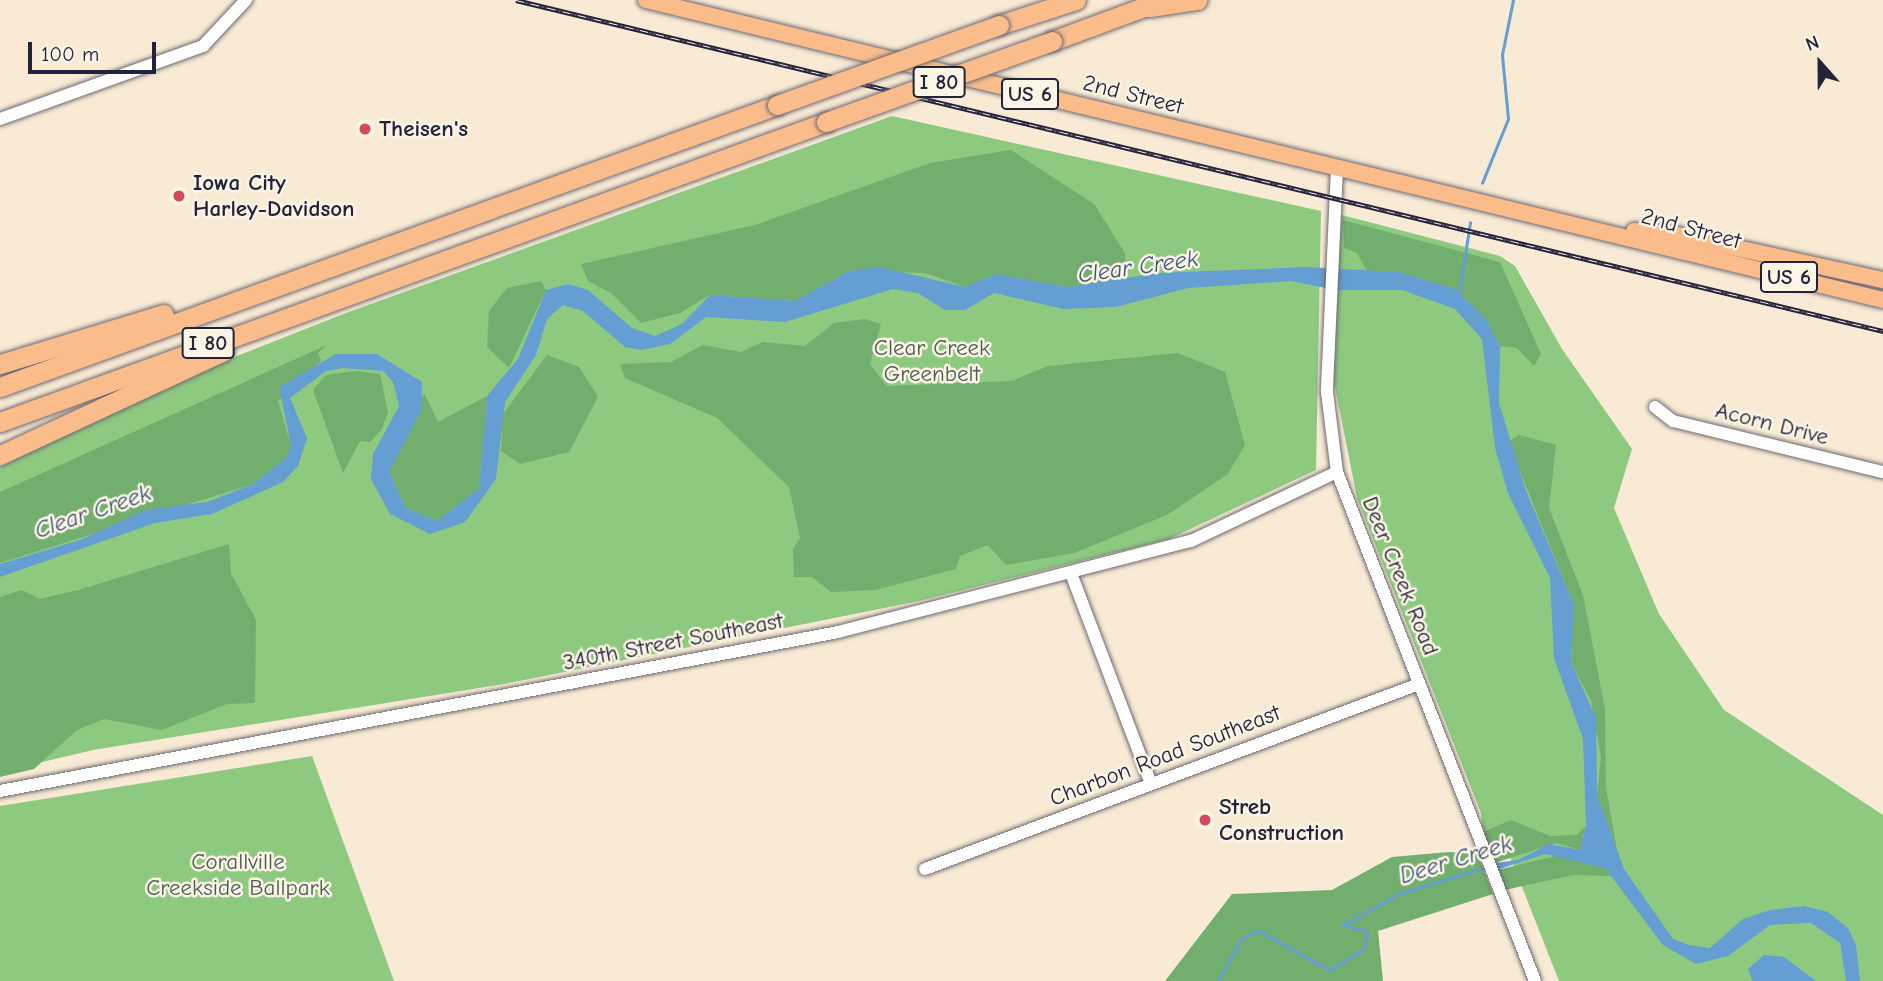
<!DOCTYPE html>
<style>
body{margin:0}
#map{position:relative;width:1883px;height:981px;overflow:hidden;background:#f8ead4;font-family:"Comic Neue",sans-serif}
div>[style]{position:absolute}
.green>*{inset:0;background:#8dca80}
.forest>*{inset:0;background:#72ae6e}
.water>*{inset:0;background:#649ed3}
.stream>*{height:2.5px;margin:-1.25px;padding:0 1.25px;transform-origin:1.25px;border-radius:1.25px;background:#649ed3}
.roads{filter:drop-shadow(0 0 2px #6d6871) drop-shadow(0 0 2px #6d6871)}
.minor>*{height:12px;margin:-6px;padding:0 6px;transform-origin:6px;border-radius:6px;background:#fff}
.major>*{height:16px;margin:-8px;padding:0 8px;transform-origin:8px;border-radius:8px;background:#f9bc8a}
.highway>*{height:19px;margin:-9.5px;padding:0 9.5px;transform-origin:9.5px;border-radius:9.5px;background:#f9bc8a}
.rail>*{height:5px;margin-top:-2.5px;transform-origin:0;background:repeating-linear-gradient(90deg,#fcf5e5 0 8px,#22223b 0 16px);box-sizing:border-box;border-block:2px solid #22223b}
.bridges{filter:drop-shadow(0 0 2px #6d6871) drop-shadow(0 0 2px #6d6871)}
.highway-bridge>*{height:19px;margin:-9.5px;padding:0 9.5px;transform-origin:9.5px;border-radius:9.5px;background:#f9bc8a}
.dots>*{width:19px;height:19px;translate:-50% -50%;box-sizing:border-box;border:4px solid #fcf5e5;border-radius:50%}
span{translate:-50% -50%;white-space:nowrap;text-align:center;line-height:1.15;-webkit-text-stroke:5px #fcf5e5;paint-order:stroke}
.shield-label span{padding:2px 5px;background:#fcf5e5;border:2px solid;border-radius:5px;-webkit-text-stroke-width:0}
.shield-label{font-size:21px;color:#22223b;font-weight:700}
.street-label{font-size:23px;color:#22223b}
.poi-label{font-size:23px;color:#22223b;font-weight:700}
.left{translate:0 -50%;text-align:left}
.park-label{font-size:23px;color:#475d53}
.water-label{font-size:24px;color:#3c5478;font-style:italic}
.north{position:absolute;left:1785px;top:28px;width:70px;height:70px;-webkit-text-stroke:5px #fcf5e5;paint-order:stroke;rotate:339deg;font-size:19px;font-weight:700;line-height:28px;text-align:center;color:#22223b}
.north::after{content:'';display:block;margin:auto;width:24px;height:32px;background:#22223b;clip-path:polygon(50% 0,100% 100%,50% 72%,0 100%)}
.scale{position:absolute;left:28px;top:42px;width:128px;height:32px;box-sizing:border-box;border:4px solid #22223b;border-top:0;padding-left:9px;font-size:21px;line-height:24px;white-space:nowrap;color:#22223b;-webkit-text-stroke:5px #fcf5e5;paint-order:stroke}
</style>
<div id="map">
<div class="green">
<div style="clip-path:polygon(892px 116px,1321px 211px,1316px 470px,1169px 539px,919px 601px,504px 684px,93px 750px,0 772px,0 467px,199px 371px,346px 313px)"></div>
<div style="clip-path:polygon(1338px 214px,1500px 256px,1515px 266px,1562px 349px,1632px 449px,1614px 508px,1659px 614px,1724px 710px,1883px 815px,1883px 981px,1559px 981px,1498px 826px,1483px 832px,1481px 813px,1357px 498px,1334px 382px,1335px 290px,1343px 290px,1335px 272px)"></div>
<div style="clip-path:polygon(312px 756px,394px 981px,0 981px,0 806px)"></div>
</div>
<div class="forest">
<div style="clip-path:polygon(1011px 150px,1094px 204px,1125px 253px,1127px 280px,1067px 287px,996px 274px,965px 287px,925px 273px,849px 271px,795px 301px,710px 295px,680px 313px,641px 323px,611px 293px,588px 281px,581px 264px,755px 225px,930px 163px)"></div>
<div style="clip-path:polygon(1343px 220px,1500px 262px,1541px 354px,1534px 366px,1517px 348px,1500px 346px,1486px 319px,1455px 289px,1399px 272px,1369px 275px,1357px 253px,1344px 248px)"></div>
<div style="clip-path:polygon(541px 281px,546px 290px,509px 368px,487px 347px,489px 311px,507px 288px)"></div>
<div style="clip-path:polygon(865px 319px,881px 324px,870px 364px,887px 386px,1012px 381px,1048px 366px,1178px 353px,1225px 372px,1245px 445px,1228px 474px,1167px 515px,1074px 553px,1006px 565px,988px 545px,960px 556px,956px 569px,875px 590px,831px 592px,812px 577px,794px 577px,793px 549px,800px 538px,789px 487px,717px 418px,625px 378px,620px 364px,671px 362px,703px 345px,741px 352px,763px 342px,805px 346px,834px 323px)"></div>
<div style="clip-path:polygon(327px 345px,318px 353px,321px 361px,278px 401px,291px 446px,286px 458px,253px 484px,0 563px,0 492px)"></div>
<div style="clip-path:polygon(547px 355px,579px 367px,598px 397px,569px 452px,520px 464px,501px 451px,503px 414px)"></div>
<div style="clip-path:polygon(357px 371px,380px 374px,388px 412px,382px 429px,370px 442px,360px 441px,343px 473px,313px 390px,326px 375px)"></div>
<div style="clip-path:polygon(424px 393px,438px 422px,487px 396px,479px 488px,437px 521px,406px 508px,389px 472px)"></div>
<div style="clip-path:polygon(1519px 435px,1556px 445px,1549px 508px,1583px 595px,1605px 709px,1606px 788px,1617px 850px,1597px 795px,1601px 757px,1591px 701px,1571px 662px,1574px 605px,1508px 442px)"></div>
<div style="clip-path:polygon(229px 544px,231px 573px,256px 620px,255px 703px,227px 704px,162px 730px,104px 719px,77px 730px,34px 769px,0 777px,0 597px,22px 590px,40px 599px,78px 590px)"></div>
<div style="clip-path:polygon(1511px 820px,1550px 836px,1576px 835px,1586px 826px,1580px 850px,1556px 843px,1495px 863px,1483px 832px)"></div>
<div style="clip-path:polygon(1449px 852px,1477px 854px,1493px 894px,1378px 931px,1383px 981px,1165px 981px,1232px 894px,1332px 890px,1392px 857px)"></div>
<div style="clip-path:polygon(1559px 855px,1605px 868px,1611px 876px,1573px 875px,1505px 890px,1497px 870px)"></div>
</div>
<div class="water">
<div style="clip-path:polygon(879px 267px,965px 287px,996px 274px,1067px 287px,1159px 273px,1307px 267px,1399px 272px,1455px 289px,1486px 319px,1500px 346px,1499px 403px,1525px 488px,1574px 605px,1571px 662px,1596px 718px,1597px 795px,1624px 869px,1673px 939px,1689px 945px,1710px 948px,1743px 919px,1770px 910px,1804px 906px,1828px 912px,1848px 928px,1856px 945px,1860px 981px,1846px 981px,1840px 943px,1811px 923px,1770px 925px,1728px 956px,1696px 964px,1663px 945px,1605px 868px,1545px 854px,1497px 870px,1495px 863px,1518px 860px,1549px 844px,1580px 850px,1586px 826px,1583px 739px,1554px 658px,1550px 578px,1508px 493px,1495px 448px,1482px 339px,1455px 309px,1402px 290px,1335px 290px,1291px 281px,1188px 288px,1116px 307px,1063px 309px,994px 293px,965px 310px,945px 310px,918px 293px,893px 289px,785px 322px,706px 317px,670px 344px,641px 350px,625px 347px,583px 311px,563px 305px,547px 319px,536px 355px,505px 402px,496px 479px,465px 522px,430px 534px,390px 514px,371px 479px,373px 454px,399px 406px,393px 382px,383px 371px,343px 368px,326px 371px,290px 398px,307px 438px,298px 466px,283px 482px,212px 514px,155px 523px,0 577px,0 564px,80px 540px,146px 510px,207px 502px,253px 484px,286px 458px,291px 446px,279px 387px,336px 354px,377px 354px,422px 382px,422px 409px,389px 472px,406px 508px,437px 521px,479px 488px,487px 396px,518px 359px,546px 290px,568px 284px,588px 290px,632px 328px,655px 336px,682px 324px,710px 295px,795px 301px,849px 271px)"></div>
<div style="clip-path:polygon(1764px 955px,1784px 957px,1816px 981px,1753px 981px,1748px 969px)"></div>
</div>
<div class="stream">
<div style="left:1482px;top:183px;width:69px;rotate:-67.9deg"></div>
<div style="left:1508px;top:119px;width:64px;rotate:-95.4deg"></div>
<div style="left:1502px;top:55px;width:56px;rotate:-78.7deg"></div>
<div style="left:1459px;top:293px;width:71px;rotate:-81.1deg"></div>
<div style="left:1218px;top:981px;width:48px;rotate:-61.3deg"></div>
<div style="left:1241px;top:939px;width:19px;rotate:-28deg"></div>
<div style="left:1258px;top:930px;width:82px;rotate:29.1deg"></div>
<div style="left:1330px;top:970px;width:40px;rotate:-32deg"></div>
<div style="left:1364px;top:949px;width:17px;rotate:-80deg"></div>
<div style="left:1367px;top:932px;width:25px;rotate:-164deg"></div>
<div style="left:1343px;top:925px;width:65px;rotate:-29.3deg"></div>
<div style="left:1400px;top:893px;width:91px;rotate:-16.6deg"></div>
</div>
<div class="roads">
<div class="minor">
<div style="left:0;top:119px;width:216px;rotate:-19.8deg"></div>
<div style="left:203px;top:46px;width:63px;rotate:-46.9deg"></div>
<div style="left:1337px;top:168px;width:224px;rotate:92.6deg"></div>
<div style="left:1327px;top:392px;width:81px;rotate:82.9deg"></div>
<div style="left:1337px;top:472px;width:546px;rotate:68.74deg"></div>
<div style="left:1655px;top:407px;width:23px;rotate:38deg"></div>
<div style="left:1673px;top:421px;width:216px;rotate:13.7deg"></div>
<div style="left:1072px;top:576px;width:222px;rotate:69.2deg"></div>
<div style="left:0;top:791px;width:853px;rotate:-10.74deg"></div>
<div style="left:838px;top:632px;width:365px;rotate:-14.5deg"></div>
<div style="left:1191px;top:541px;width:161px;rotate:-25.3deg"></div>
<div style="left:925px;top:869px;width:528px;rotate:-20.53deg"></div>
</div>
<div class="major">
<div style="left:646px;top:0;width:1273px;rotate:13.63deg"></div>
<div style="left:1634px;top:231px;width:39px;rotate:4deg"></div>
<div style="left:1673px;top:234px;width:215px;rotate:12.4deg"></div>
</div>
<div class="highway">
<div style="left:1150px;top:7px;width:48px;rotate:-8.5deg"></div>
<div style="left:999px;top:25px;width:81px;rotate:-18deg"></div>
<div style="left:1052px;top:41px;width:118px;rotate:-20.3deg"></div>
<div style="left:0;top:364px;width:171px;rotate:-17deg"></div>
<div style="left:0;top:387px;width:827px;rotate:-19.95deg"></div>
<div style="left:0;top:422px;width:879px;rotate:-19.96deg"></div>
<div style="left:0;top:455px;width:247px;rotate:-24.9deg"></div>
</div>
</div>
<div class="rail">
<div style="left:516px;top:0;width:1407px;rotate:13.61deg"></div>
</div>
<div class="bridges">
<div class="highway-bridge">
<div style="left:777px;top:105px;width:236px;rotate:-19.8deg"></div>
<div style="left:826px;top:122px;width:240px;rotate:-19.7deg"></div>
</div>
</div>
<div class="dots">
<div style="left:365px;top:129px;background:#d1495b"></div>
<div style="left:179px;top:196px;background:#d1495b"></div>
<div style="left:1205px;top:820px;background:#d1495b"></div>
</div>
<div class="shield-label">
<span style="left:939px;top:82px">I 80</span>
<span style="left:1030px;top:94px">US 6</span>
<span style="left:1789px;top:277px">US 6</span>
<span style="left:208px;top:343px">I 80</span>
</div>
<div class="street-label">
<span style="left:1133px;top:95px;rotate:14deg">2nd Street</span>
<span style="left:1691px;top:229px;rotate:15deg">2nd Street</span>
<span style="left:1772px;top:424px;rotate:14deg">Acorn Drive</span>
<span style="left:1400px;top:576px;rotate:68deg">Deer Creek Road</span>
<span style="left:673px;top:642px;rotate:-11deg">340th Street Southeast</span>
<span style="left:1165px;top:756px;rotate:-21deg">Charbon Road Southeast</span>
</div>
<div class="poi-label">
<span class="left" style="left:379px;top:129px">Theisen's</span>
<span class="left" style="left:193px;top:196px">Iowa City<br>Harley-Davidson</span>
<span class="left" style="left:1219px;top:820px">Streb<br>Construction</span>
</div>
<div class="park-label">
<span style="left:932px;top:361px">Clear Creek<br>Greenbelt</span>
<span style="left:238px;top:875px">Corallville<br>Creekside Ballpark</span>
</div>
<div class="water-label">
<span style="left:1138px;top:267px;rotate:-8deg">Clear Creek</span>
<span style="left:93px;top:512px;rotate:-19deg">Clear Creek</span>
<span style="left:1456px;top:860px;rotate:-17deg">Deer Creek</span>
</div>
<div class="north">N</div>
<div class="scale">100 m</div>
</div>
